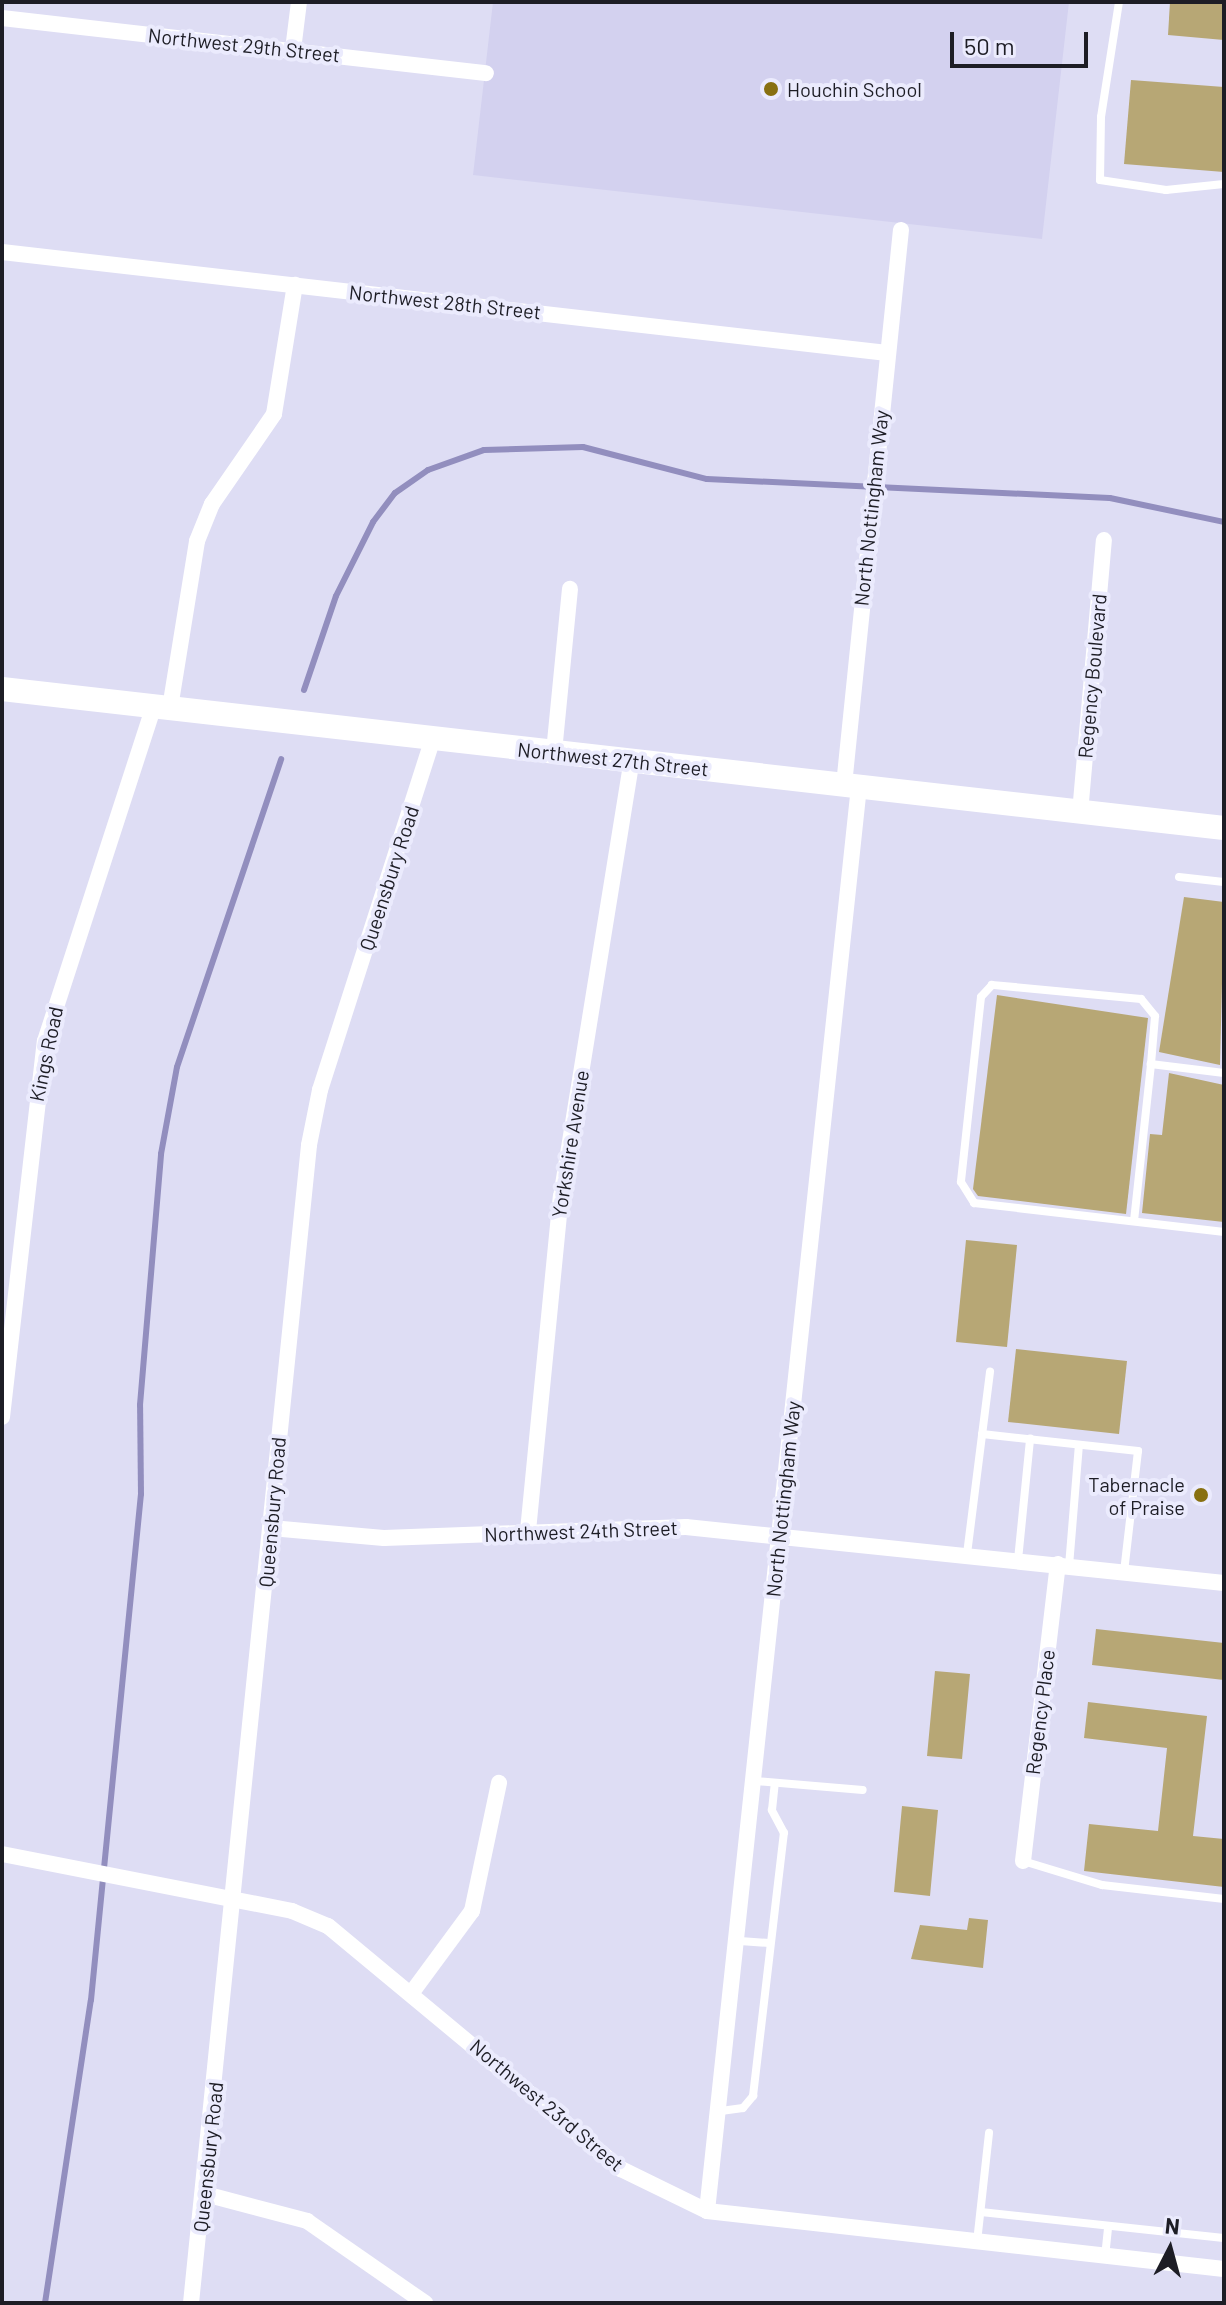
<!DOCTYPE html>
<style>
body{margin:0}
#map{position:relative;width:1226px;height:2305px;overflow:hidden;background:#deddf4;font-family:Barlow,sans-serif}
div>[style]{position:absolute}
.built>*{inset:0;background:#d3d1ef}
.stream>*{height:6px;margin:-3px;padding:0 3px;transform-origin:3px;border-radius:3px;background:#928ebe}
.building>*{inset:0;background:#b7a775}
.service>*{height:8px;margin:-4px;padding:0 4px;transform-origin:4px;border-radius:4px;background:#fff}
.minor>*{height:16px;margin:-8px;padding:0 8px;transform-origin:8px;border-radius:8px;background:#fff}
.secondary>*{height:24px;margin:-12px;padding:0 12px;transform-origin:12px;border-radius:12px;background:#fff}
.dots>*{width:22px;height:22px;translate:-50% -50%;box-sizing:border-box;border:4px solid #ebebfd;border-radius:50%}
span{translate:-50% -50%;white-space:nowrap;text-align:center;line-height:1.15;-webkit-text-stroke:8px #ebebfd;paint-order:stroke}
.street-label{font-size:20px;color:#1d1d25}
.poi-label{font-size:20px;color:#1d1d25}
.left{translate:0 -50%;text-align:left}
.right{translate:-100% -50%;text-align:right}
.frame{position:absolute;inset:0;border:4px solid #1d1d25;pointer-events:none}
.north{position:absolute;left:1130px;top:2209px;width:80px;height:80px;-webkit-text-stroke:6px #ebebfd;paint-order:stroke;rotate:6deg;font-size:22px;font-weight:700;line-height:32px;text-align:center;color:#1d1d25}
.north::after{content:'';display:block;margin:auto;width:28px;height:36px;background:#1d1d25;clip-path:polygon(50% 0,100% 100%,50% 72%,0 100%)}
.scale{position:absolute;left:950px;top:32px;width:138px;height:36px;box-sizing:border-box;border:4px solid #1d1d25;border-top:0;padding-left:10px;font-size:24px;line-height:28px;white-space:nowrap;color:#1d1d25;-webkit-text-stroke:6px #ebebfd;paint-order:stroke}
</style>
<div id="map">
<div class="built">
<div style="clip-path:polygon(493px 2px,1069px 2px,1042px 239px,473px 175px)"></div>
</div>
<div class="stream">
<div style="left:304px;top:690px;width:99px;rotate:-71.2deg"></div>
<div style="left:336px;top:596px;width:83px;rotate:-63.4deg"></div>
<div style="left:373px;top:522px;width:36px;rotate:-53deg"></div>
<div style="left:395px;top:493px;width:40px;rotate:-34.9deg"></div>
<div style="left:428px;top:470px;width:59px;rotate:-19.7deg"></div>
<div style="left:484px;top:450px;width:99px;rotate:-1.7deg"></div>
<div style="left:583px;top:447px;width:128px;rotate:14.5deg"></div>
<div style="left:707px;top:479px;width:403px;rotate:2.7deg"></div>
<div style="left:1110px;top:498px;width:116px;rotate:11.9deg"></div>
<div style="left:45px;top:2303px;width:306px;rotate:-81.4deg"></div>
<div style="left:91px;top:2000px;width:508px;rotate:-84.36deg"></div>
<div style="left:141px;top:1494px;width:89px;rotate:-90.6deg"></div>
<div style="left:140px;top:1405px;width:252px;rotate:-85.2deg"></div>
<div style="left:161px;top:1154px;width:88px;rotate:-79.6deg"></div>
<div style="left:177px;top:1067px;width:325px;rotate:-71.3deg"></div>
</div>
<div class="building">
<div style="clip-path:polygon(1170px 2px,1224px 2px,1224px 40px,1168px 35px)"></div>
<div style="clip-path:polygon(1131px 80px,1224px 87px,1224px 172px,1124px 164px)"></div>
<div style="clip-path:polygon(1184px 897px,1224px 902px,1220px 1065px,1159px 1052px)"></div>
<div style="clip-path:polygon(997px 995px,1148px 1018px,1126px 1214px,978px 1196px,973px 1189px)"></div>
<div style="clip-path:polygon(1169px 1073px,1224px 1085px,1224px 1222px,1142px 1213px,1150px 1134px,1162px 1135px)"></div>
<div style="clip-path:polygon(966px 1240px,1017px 1245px,1007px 1347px,956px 1342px)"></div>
<div style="clip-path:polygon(1016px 1349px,1127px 1361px,1119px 1434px,1008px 1422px)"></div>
<div style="clip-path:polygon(1096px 1629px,1224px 1643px,1224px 1680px,1092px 1665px)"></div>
<div style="clip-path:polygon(935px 1671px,970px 1674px,962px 1759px,927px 1756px)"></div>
<div style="clip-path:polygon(1088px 1702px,1207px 1716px,1193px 1836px,1224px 1839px,1224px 1887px,1084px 1871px,1089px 1824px,1158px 1831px,1167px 1748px,1084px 1738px)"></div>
<div style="clip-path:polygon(902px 1806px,938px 1810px,930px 1896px,894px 1892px)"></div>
<div style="clip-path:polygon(969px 1918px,988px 1920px,983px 1968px,911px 1959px,920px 1925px,967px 1930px)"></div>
</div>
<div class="service">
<div style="left:1119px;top:2px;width:116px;rotate:98.9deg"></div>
<div style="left:1101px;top:117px;width:63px;rotate:90.9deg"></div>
<div style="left:1100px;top:180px;width:67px;rotate:8.6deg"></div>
<div style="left:1166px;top:190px;width:58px;rotate:-5.9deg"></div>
<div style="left:1179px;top:877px;width:45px;rotate:6.3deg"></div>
<div style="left:1224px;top:1073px;width:74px;rotate:-173deg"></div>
<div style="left:1151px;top:1064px;width:48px;rotate:-85.2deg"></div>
<div style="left:1155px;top:1016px;width:22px;rotate:-129deg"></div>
<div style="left:1141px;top:999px;width:150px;rotate:-174.6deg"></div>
<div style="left:992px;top:985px;width:16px;rotate:133deg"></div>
<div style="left:981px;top:997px;width:186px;rotate:96.2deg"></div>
<div style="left:961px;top:1182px;width:25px;rotate:58deg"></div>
<div style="left:974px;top:1203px;width:252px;rotate:6.6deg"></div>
<div style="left:1134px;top:1221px;width:158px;rotate:-83.8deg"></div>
<div style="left:982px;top:1434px;width:157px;rotate:6.2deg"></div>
<div style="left:1138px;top:1451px;width:122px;rotate:96.6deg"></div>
<div style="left:967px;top:1554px;width:184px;rotate:-82.8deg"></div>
<div style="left:1018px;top:1560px;width:122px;rotate:-84.3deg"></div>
<div style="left:1069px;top:1566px;width:121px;rotate:-85.3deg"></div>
<div style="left:756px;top:1781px;width:107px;rotate:4.8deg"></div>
<div style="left:1023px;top:1861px;width:83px;rotate:16.9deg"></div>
<div style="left:1102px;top:1885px;width:123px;rotate:6.5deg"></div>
<div style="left:740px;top:1941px;width:30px;rotate:4deg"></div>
<div style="left:721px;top:2111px;width:22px;rotate:-8deg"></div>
<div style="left:743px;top:2108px;width:16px;rotate:-50deg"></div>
<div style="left:753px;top:2096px;width:265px;rotate:-83.3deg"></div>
<div style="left:784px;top:1833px;width:26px;rotate:-118deg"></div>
<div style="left:772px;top:1810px;width:27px;rotate:-84deg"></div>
<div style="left:981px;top:2212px;width:244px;rotate:6.1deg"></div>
<div style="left:977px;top:2242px;width:110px;rotate:-83.7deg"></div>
<div style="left:1105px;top:2257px;width:31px;rotate:-84deg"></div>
</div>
<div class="minor">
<div style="left:2px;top:18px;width:487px;rotate:6.5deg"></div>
<div style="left:293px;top:50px;width:48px;rotate:-82.9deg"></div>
<div style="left:2px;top:252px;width:891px;rotate:6.51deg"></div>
<div style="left:170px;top:708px;width:169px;rotate:-80.8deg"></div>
<div style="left:197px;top:541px;width:40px;rotate:-68deg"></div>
<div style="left:212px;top:504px;width:109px;rotate:-55.4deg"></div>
<div style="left:274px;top:414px;width:131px;rotate:-80.8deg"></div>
<div style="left:554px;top:752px;width:164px;rotate:-84.4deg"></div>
<div style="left:844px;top:785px;width:558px;rotate:-84.14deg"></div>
<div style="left:1080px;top:813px;width:274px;rotate:-85deg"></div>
<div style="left:2px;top:1417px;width:378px;rotate:-83.5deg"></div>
<div style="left:45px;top:1041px;width:352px;rotate:-72deg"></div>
<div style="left:271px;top:1528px;width:113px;rotate:5.1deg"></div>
<div style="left:384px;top:1538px;width:302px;rotate:-2.1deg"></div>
<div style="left:686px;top:1527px;width:541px;rotate:5.94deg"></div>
<div style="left:528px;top:1531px;width:336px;rotate:-84.4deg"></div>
<div style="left:561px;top:1197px;width:443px;rotate:-80.8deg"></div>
<div style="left:2px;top:1854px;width:296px;rotate:11.1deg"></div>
<div style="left:292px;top:1911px;width:39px;rotate:23deg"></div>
<div style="left:328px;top:1926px;width:381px;rotate:39.7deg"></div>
<div style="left:621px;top:2169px;width:96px;rotate:26deg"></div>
<div style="left:707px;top:2211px;width:520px;rotate:6.4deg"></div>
<div style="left:1023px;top:1861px;width:299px;rotate:-83.3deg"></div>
<div style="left:413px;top:1991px;width:99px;rotate:-53.6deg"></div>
<div style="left:472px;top:1911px;width:131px;rotate:-78.1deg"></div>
<div style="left:205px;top:2194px;width:106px;rotate:14.8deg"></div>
<div style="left:307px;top:2221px;width:144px;rotate:34.8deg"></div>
<div style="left:707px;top:2211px;width:1432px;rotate:-83.91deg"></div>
<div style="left:191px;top:2303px;width:1164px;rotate:-84.18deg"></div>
<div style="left:309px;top:1145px;width:56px;rotate:-78.7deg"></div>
<div style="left:320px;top:1090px;width:370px;rotate:-72.2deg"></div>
</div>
<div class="secondary">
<div style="left:2px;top:689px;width:1230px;rotate:6.49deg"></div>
</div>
<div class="dots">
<div style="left:771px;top:89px;background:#887011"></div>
<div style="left:1201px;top:1495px;background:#887011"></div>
</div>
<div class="street-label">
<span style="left:244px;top:45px;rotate:6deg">Northwest 29th Street</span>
<span style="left:445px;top:302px;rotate:6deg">Northwest 28th Street</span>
<span style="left:871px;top:508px;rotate:-84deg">North Nottingham Way</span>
<span style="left:1092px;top:676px;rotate:-85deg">Regency Boulevard</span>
<span style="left:613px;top:759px;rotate:6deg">Northwest 27th Street</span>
<span style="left:389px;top:878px;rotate:-72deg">Queensbury Road</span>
<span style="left:46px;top:1054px;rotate:-78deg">Kings Road</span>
<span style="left:570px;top:1144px;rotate:-81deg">Yorkshire Avenue</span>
<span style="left:783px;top:1499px;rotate:-84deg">North Nottingham Way</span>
<span style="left:272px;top:1512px;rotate:-85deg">Queensbury Road</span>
<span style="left:581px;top:1531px;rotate:-2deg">Northwest 24th Street</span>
<span style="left:1040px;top:1712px;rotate:-83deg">Regency Place</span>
<span style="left:547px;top:2105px;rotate:40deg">Northwest 23rd Street</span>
<span style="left:208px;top:2157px;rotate:-84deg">Queensbury Road</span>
</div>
<div class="poi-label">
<span class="left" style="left:787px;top:89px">Houchin School</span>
<span class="right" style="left:1185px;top:1496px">Tabernacle<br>of Praise</span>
</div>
<div class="frame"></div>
<div class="north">N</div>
<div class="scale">50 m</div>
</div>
